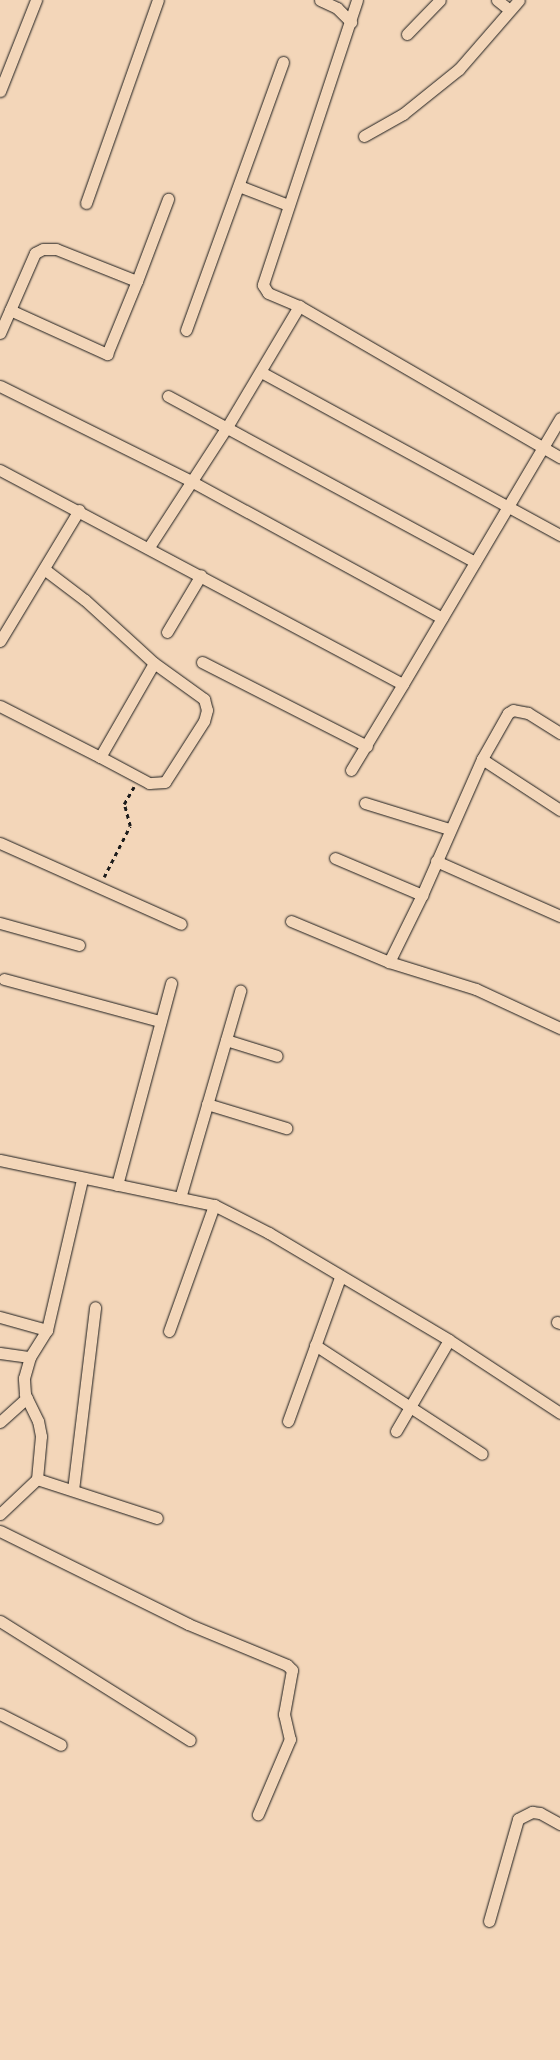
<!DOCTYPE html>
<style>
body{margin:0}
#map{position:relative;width:560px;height:2060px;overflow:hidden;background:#f3d6b9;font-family:"Patrick Hand",sans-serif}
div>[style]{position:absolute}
.path>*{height:2.5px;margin-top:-1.25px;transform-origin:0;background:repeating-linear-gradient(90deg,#1c1c1c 0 4px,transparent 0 8px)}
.roads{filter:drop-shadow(0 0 1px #1c1c1c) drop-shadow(0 0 1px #1c1c1c)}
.minor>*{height:11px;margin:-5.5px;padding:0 5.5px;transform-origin:5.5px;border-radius:5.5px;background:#f3d6b9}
span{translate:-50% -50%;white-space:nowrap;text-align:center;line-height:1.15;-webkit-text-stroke:4.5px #f3d6b9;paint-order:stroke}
</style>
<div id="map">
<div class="path">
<div style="left:104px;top:877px;width:57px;rotate:-63deg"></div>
<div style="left:130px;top:826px;width:23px;rotate:-105deg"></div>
<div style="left:124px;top:804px;width:20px;rotate:-60deg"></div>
</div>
<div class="roads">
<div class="minor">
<div style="left:320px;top:0;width:19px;rotate:25deg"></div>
<div style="left:337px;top:8px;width:20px;rotate:45deg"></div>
<div style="left:357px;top:0;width:300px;rotate:108.3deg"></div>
<div style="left:263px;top:285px;width:9px;rotate:58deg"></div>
<div style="left:268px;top:293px;width:34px;rotate:23deg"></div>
<div style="left:299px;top:306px;width:302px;rotate:30.1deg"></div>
<div style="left:497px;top:0;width:16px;rotate:38deg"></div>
<div style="left:407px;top:34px;width:47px;rotate:-45.9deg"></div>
<div style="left:0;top:91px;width:98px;rotate:-68.4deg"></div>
<div style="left:364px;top:136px;width:45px;rotate:-29.4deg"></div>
<div style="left:403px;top:114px;width:72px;rotate:-38.8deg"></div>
<div style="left:459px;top:69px;width:91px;rotate:-49deg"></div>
<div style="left:239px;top:186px;width:53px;rotate:21.2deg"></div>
<div style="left:86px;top:203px;width:215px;rotate:-70.5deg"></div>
<div style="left:10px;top:310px;width:107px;rotate:24.4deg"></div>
<div style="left:107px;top:354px;width:79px;rotate:-67.7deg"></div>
<div style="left:186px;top:330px;width:285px;rotate:-70.1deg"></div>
<div style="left:0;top:333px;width:87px;rotate:-66.4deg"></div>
<div style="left:35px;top:253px;width:9px;rotate:-27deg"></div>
<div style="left:43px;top:249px;width:13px"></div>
<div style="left:56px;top:249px;width:87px;rotate:21.6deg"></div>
<div style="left:137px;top:281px;width:88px;rotate:-69.3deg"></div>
<div style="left:261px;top:372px;width:341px;rotate:28.6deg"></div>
<div style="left:0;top:386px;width:211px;rotate:26.4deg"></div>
<div style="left:189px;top:480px;width:288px;rotate:28.6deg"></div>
<div style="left:168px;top:396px;width:349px;rotate:28.4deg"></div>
<div style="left:0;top:470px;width:456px;rotate:28deg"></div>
<div style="left:403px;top:684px;width:309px;rotate:-59.4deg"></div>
<div style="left:149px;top:547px;width:143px;rotate:-57deg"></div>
<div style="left:227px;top:427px;width:141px;rotate:-59.2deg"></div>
<div style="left:44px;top:569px;width:51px;rotate:37.1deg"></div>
<div style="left:85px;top:600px;width:93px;rotate:42.4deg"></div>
<div style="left:154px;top:663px;width:62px;rotate:35.8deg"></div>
<div style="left:204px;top:699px;width:11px;rotate:75deg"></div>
<div style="left:207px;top:710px;width:11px;rotate:105deg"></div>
<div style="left:204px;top:721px;width:72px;rotate:122.6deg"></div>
<div style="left:165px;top:782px;width:16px;rotate:176deg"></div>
<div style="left:149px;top:783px;width:55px;rotate:-152deg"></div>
<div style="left:167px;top:632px;width:66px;rotate:-59.2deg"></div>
<div style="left:0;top:641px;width:153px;rotate:-58.9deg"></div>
<div style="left:202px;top:662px;width:185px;rotate:27deg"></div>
<div style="left:0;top:706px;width:112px;rotate:27deg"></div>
<div style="left:100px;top:757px;width:108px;rotate:-60.1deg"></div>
<div style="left:560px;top:733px;width:38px;rotate:-148deg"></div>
<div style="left:528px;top:713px;width:15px;rotate:-169deg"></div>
<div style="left:513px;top:710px;width:6px;rotate:149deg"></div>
<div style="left:508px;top:713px;width:53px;rotate:119.5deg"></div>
<div style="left:482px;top:759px;width:149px;rotate:113.8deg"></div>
<div style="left:422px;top:895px;width:75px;rotate:116.2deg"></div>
<div style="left:389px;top:962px;width:91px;rotate:17.2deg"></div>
<div style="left:476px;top:989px;width:93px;rotate:24.9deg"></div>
<div style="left:482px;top:759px;width:93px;rotate:33.2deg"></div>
<div style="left:351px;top:770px;width:100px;rotate:-58.8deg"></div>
<div style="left:365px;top:803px;width:88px;rotate:17.2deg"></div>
<div style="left:0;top:843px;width:198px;rotate:24.1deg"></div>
<div style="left:335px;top:858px;width:95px;rotate:23deg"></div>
<div style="left:436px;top:861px;width:136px;rotate:23.9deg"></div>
<div style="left:291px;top:921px;width:106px;rotate:22.7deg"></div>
<div style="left:0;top:923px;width:82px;rotate:15.6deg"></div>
<div style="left:4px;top:979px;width:162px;rotate:15.1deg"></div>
<div style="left:226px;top:1040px;width:53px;rotate:17.4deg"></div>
<div style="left:207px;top:1104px;width:83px;rotate:16.9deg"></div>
<div style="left:0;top:1160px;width:219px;rotate:11.9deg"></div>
<div style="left:214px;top:1205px;width:62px;rotate:27deg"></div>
<div style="left:269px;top:1233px;width:209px;rotate:30.7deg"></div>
<div style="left:449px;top:1340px;width:133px;rotate:33.3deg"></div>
<div style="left:117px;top:1185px;width:209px;rotate:-75deg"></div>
<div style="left:180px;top:1198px;width:216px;rotate:-73.8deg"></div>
<div style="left:0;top:1317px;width:49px;rotate:15.5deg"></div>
<div style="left:557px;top:1322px;width:3px;rotate:18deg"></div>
<div style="left:169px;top:1331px;width:134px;rotate:-70.3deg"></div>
<div style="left:315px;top:1345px;width:199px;rotate:33.1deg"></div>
<div style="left:0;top:1353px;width:30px;rotate:8deg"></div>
<div style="left:288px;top:1421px;width:153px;rotate:-70.1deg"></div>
<div style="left:0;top:1422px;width:36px;rotate:-42deg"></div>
<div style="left:396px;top:1431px;width:105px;rotate:-59.8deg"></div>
<div style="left:37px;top:1479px;width:126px;rotate:18deg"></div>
<div style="left:73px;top:1490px;width:184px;rotate:-83.1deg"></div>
<div style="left:0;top:1514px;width:51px;rotate:-43.4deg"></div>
<div style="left:37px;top:1479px;width:43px;rotate:-84.7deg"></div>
<div style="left:41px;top:1436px;width:15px;rotate:-101deg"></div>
<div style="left:38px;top:1421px;width:30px;rotate:-116deg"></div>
<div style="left:25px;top:1394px;width:16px;rotate:-94deg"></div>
<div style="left:24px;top:1378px;width:22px;rotate:-74deg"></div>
<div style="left:30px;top:1357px;width:32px;rotate:-58deg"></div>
<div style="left:47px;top:1330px;width:155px;rotate:-76.9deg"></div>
<div style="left:0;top:1531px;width:210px;rotate:26.3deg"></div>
<div style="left:188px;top:1624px;width:107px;rotate:22.5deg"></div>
<div style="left:287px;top:1665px;width:7px;rotate:45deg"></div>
<div style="left:292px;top:1670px;width:45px;rotate:100.3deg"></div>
<div style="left:284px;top:1714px;width:26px;rotate:77deg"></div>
<div style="left:290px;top:1739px;width:82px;rotate:113.1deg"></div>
<div style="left:0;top:1621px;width:224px;rotate:32.1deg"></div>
<div style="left:0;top:1714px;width:68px;rotate:26.9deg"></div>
<div style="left:489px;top:1921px;width:106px;rotate:-74.1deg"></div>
<div style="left:518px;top:1819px;width:16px;rotate:-27deg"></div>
<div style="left:532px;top:1812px;width:8px;rotate:7deg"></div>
<div style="left:540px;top:1813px;width:23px;rotate:29deg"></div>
</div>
</div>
</div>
